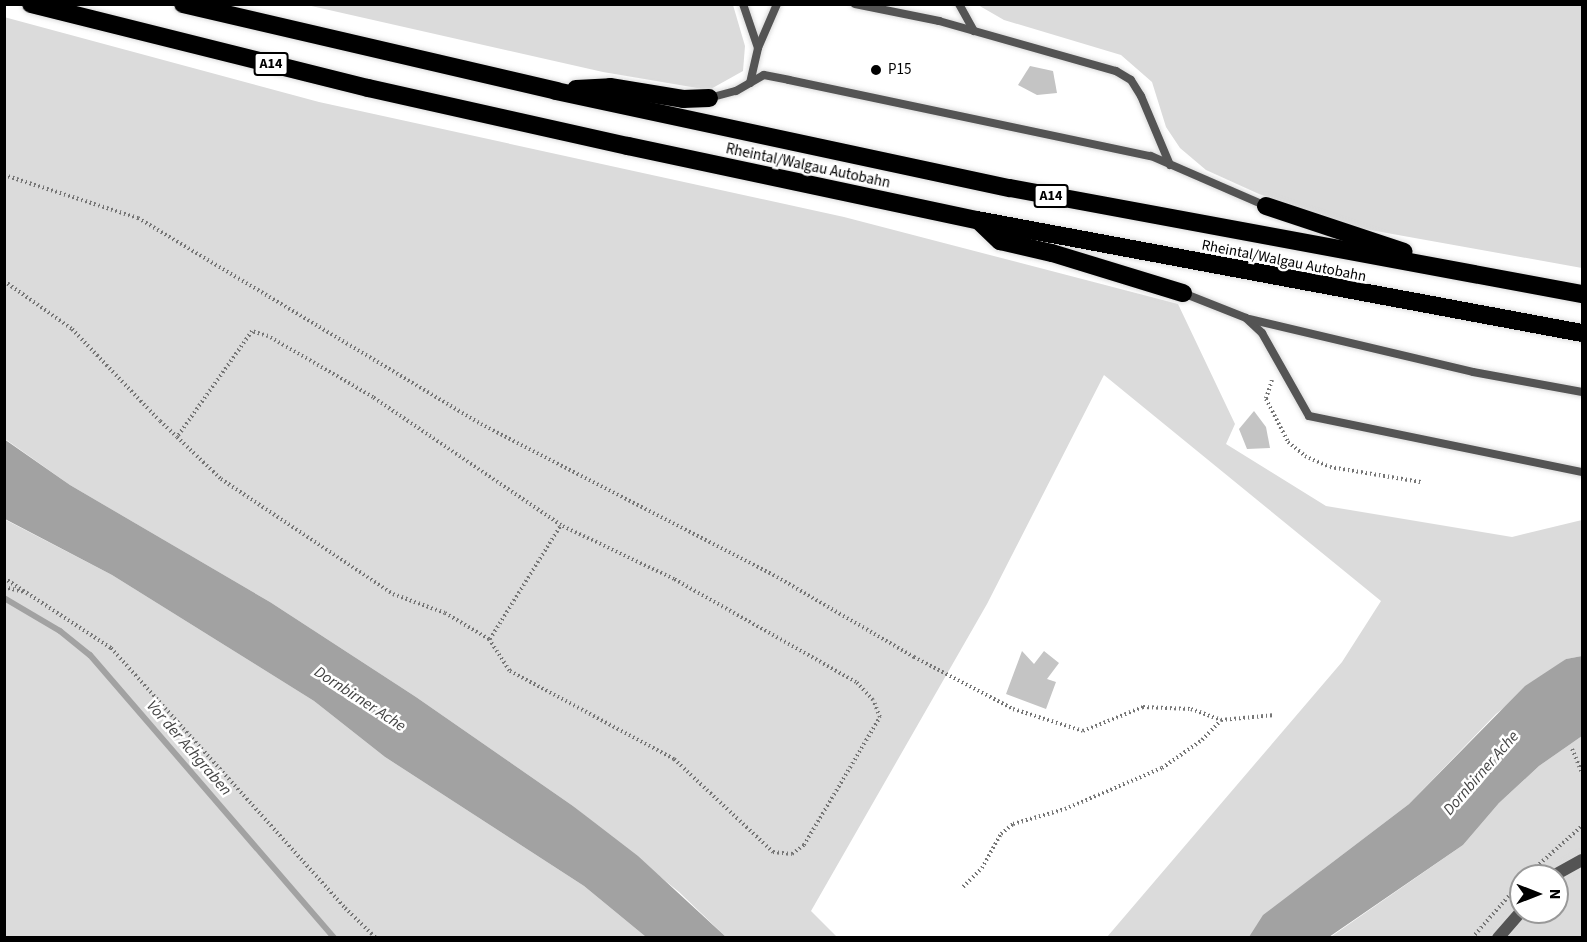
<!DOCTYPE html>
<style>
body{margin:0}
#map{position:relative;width:1587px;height:942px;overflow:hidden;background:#fff;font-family:"Source Sans 3",sans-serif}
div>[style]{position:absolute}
.green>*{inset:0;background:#dbdbdb}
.water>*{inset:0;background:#a2a2a2}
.stream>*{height:6px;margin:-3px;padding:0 3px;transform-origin:3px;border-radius:3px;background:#a2a2a2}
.building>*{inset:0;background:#c4c4c4}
.path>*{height:4px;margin-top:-2px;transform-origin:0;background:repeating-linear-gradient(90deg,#767676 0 1.5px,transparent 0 4.5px)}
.roads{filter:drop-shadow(0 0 2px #dbdbdb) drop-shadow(0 0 2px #dbdbdb)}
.service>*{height:8px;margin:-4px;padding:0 4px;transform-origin:4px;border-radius:4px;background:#545454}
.minor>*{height:12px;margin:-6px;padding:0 6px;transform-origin:6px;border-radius:6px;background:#545454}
.motorway>*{height:18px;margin:-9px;padding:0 9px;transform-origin:9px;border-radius:9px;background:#000}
.dots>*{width:16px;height:16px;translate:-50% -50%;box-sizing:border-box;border:3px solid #fff;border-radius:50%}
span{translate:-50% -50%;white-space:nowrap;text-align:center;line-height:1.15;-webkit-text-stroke:5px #fff;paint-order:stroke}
.shield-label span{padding:2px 4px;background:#fff;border:2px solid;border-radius:4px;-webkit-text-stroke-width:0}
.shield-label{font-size:14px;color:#000;font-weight:700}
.poi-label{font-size:15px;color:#000}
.left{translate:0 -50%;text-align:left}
.street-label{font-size:15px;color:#000}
.water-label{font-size:16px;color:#434343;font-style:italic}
.frame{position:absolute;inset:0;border:6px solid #000;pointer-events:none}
.north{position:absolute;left:1509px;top:864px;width:60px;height:60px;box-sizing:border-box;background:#fff;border:2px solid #999;border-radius:50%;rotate:90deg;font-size:16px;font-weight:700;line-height:24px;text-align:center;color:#000}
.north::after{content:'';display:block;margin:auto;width:21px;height:27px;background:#000;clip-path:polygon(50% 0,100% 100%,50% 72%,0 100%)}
</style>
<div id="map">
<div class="green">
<div style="clip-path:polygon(307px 5px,733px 5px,745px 46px,743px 71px,709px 90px,603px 72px)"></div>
<div style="clip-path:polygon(978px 5px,1582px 5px,1582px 268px,1359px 228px,1259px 194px,1206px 170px,1180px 148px,1166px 127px,1152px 82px,1121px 55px,1004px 20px)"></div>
<div style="clip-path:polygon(4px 17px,319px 102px,844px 217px,1178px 304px,1235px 424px,1226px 444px,1326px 506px,1512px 537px,1582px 520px,1582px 656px,1566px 659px,1496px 714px,1409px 804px,1321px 871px,1253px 937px,1107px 937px,1342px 662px,1381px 601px,1104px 375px,987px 604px,811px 911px,837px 937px,726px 937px,679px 892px,573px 806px,416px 697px,270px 602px,70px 485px,5px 439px)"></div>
<div style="clip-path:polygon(4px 519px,112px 575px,314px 701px,385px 757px,584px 886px,646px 937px,5px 937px)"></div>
<div style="clip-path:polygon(evenodd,1582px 736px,1582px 937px,1329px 938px,1463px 845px,1499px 803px,1539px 766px,1582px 736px,1521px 876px,1557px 876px,1557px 912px,1521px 912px,1521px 876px)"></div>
</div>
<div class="water">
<div style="clip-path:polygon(4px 439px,70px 485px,270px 602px,416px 697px,573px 806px,638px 856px,726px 937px,646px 937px,584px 886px,385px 757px,314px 701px,112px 575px,5px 519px)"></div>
<div style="clip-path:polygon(1582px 656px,1582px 736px,1539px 766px,1499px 803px,1463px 845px,1329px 937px,1249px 937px,1263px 915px,1409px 804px,1525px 686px,1566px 659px)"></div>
</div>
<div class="stream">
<div style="left:4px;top:598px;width:65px;rotate:30.5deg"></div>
<div style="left:60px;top:631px;width:38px;rotate:39deg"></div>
<div style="left:90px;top:655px;width:374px;rotate:49.2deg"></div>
</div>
<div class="building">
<div style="clip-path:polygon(1030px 66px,1053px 71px,1057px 93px,1037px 95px,1018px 85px)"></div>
<div style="clip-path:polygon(1254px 411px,1266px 427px,1270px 448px,1247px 449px,1239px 429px)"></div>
<div style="clip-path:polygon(1022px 651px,1034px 664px,1044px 651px,1059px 663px,1047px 679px,1056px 682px,1046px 709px,1006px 694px)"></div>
</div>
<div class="path">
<div style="left:4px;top:175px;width:141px;rotate:17.8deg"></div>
<div style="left:138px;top:218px;width:400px;rotate:31deg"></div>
<div style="left:481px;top:424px;width:333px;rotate:27.3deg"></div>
<div style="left:777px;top:577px;width:159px;rotate:30.3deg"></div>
<div style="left:914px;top:657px;width:112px;rotate:27.7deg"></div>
<div style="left:1013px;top:709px;width:73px;rotate:17.4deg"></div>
<div style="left:1083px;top:731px;width:65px;rotate:-21.8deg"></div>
<div style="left:1143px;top:707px;width:48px;rotate:2.4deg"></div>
<div style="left:1191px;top:709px;width:32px;rotate:20deg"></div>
<div style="left:4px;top:281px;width:83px;rotate:35.2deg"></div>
<div style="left:72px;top:329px;width:127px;rotate:46.3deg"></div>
<div style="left:160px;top:421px;width:23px;rotate:43deg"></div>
<div style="left:177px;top:437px;width:61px;rotate:43.7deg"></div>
<div style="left:221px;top:479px;width:207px;rotate:33.8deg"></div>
<div style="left:393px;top:594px;width:55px;rotate:20.1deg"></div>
<div style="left:445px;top:613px;width:51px;rotate:30.6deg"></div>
<div style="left:489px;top:639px;width:38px;rotate:57deg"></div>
<div style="left:510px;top:671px;width:186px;rotate:28.2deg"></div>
<div style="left:674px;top:759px;width:136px;rotate:43.2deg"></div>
<div style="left:773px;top:852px;width:19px;rotate:6deg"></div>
<div style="left:792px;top:854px;width:15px;rotate:-37deg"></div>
<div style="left:804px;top:845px;width:149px;rotate:-59.3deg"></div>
<div style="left:880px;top:717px;width:18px;rotate:-112deg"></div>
<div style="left:873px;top:700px;width:25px;rotate:-133deg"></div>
<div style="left:856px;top:682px;width:209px;rotate:-150.5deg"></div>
<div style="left:674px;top:579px;width:125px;rotate:-154.5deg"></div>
<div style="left:561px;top:525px;width:227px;rotate:-145.8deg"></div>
<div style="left:373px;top:397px;width:121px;rotate:-149.8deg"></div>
<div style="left:268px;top:336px;width:17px;rotate:-163deg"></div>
<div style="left:252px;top:331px;width:130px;rotate:125.3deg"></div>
<div style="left:1272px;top:380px;width:20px;rotate:108deg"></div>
<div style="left:1266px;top:399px;width:48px;rotate:62.9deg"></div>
<div style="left:1288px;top:442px;width:22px;rotate:39deg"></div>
<div style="left:1305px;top:456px;width:27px;rotate:24deg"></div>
<div style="left:1330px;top:467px;width:92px;rotate:9.4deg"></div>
<div style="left:4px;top:578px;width:128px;rotate:33.2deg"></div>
<div style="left:111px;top:648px;width:350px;rotate:48deg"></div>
<div style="left:345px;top:908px;width:43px;rotate:44.1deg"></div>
<div style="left:4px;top:587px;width:21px;rotate:14deg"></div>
<div style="left:490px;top:639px;width:134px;rotate:-58.1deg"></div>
<div style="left:1572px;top:749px;width:26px;rotate:67deg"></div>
<div style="left:1526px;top:876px;width:75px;rotate:-41.8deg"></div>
<div style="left:963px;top:887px;width:27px;rotate:-45deg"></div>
<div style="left:982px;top:868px;width:39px;rotate:-61deg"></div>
<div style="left:1001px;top:834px;width:16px;rotate:-40deg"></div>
<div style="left:1013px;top:824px;width:54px;rotate:-16.1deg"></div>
<div style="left:1065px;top:809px;width:105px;rotate:-22.9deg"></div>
<div style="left:1162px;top:768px;width:49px;rotate:-35deg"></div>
<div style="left:1202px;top:740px;width:28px;rotate:-46deg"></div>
<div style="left:1221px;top:720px;width:54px;rotate:-5.3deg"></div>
<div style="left:1472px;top:938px;width:74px;rotate:-48.8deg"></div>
</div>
<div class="roads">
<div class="service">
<div style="left:743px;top:4px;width:46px;rotate:71.2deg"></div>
<div style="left:855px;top:4px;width:86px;rotate:11.4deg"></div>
<div style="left:939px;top:21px;width:184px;rotate:15.8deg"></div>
<div style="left:1116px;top:71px;width:17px;rotate:31deg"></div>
<div style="left:1131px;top:80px;width:19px;rotate:58deg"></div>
<div style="left:1141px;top:96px;width:75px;rotate:67.2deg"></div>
<div style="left:959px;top:4px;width:31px;rotate:61deg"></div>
<div style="left:750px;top:83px;width:36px;rotate:-77deg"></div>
<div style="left:758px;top:48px;width:48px;rotate:-66.6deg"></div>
<div style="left:709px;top:98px;width:28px;rotate:-15deg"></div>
<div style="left:736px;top:91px;width:32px;rotate:-30deg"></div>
<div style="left:764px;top:75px;width:25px;rotate:11deg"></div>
<div style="left:789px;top:80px;width:370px;rotate:11.9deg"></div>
<div style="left:1151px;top:156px;width:125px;rotate:23.5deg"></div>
<div style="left:1183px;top:293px;width:68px;rotate:21.6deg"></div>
<div style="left:1246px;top:318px;width:22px;rotate:43deg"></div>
<div style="left:1262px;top:333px;width:95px;rotate:60.5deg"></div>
<div style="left:1309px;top:416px;width:279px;rotate:11.6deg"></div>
<div style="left:1249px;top:319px;width:230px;rotate:13.3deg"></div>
<div style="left:1473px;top:372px;width:111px;rotate:10.4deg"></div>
</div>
<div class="minor">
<div style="left:1553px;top:876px;width:33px;rotate:-29deg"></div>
<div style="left:1498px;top:938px;width:35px;rotate:-49deg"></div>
</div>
<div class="motorway">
<div style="left:31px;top:4px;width:347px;rotate:14deg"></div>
<div style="left:368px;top:88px;width:266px;rotate:12.6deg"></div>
<div style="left:628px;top:146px;width:357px;rotate:12deg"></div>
<div style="left:977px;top:220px;width:615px;rotate:10.58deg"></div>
<div style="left:183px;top:4px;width:383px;rotate:13.1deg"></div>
<div style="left:556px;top:91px;width:464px;rotate:12.1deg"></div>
<div style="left:1010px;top:188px;width:582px;rotate:10.5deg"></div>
<div style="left:576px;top:89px;width:34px;rotate:-3deg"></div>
<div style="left:610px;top:87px;width:74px;rotate:9.3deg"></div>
<div style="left:683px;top:99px;width:26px;rotate:-2deg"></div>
<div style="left:1266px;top:206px;width:145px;rotate:18.4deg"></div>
<div style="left:979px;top:221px;width:29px;rotate:44deg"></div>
<div style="left:1000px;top:241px;width:53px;rotate:13deg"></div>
<div style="left:1052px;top:253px;width:137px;rotate:17deg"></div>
</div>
</div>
<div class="dots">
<div style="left:876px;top:70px;background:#000"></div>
</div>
<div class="shield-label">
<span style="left:271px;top:64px">A14</span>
<span style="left:1051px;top:196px">A14</span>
</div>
<div class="poi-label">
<span class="left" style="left:888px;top:70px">P15</span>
</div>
<div class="street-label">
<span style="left:808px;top:166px;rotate:12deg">Rheintal/Walgau Autobahn</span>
<span style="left:1284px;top:261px;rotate:11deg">Rheintal/Walgau Autobahn</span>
</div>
<div class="water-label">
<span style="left:360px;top:699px;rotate:33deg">Dornbirner Ache</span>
<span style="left:189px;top:748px;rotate:49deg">Vor der Achgraben</span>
<span style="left:1481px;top:773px;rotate:-49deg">Dornbirner Ache</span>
</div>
<div class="frame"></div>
<div class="north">N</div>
</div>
